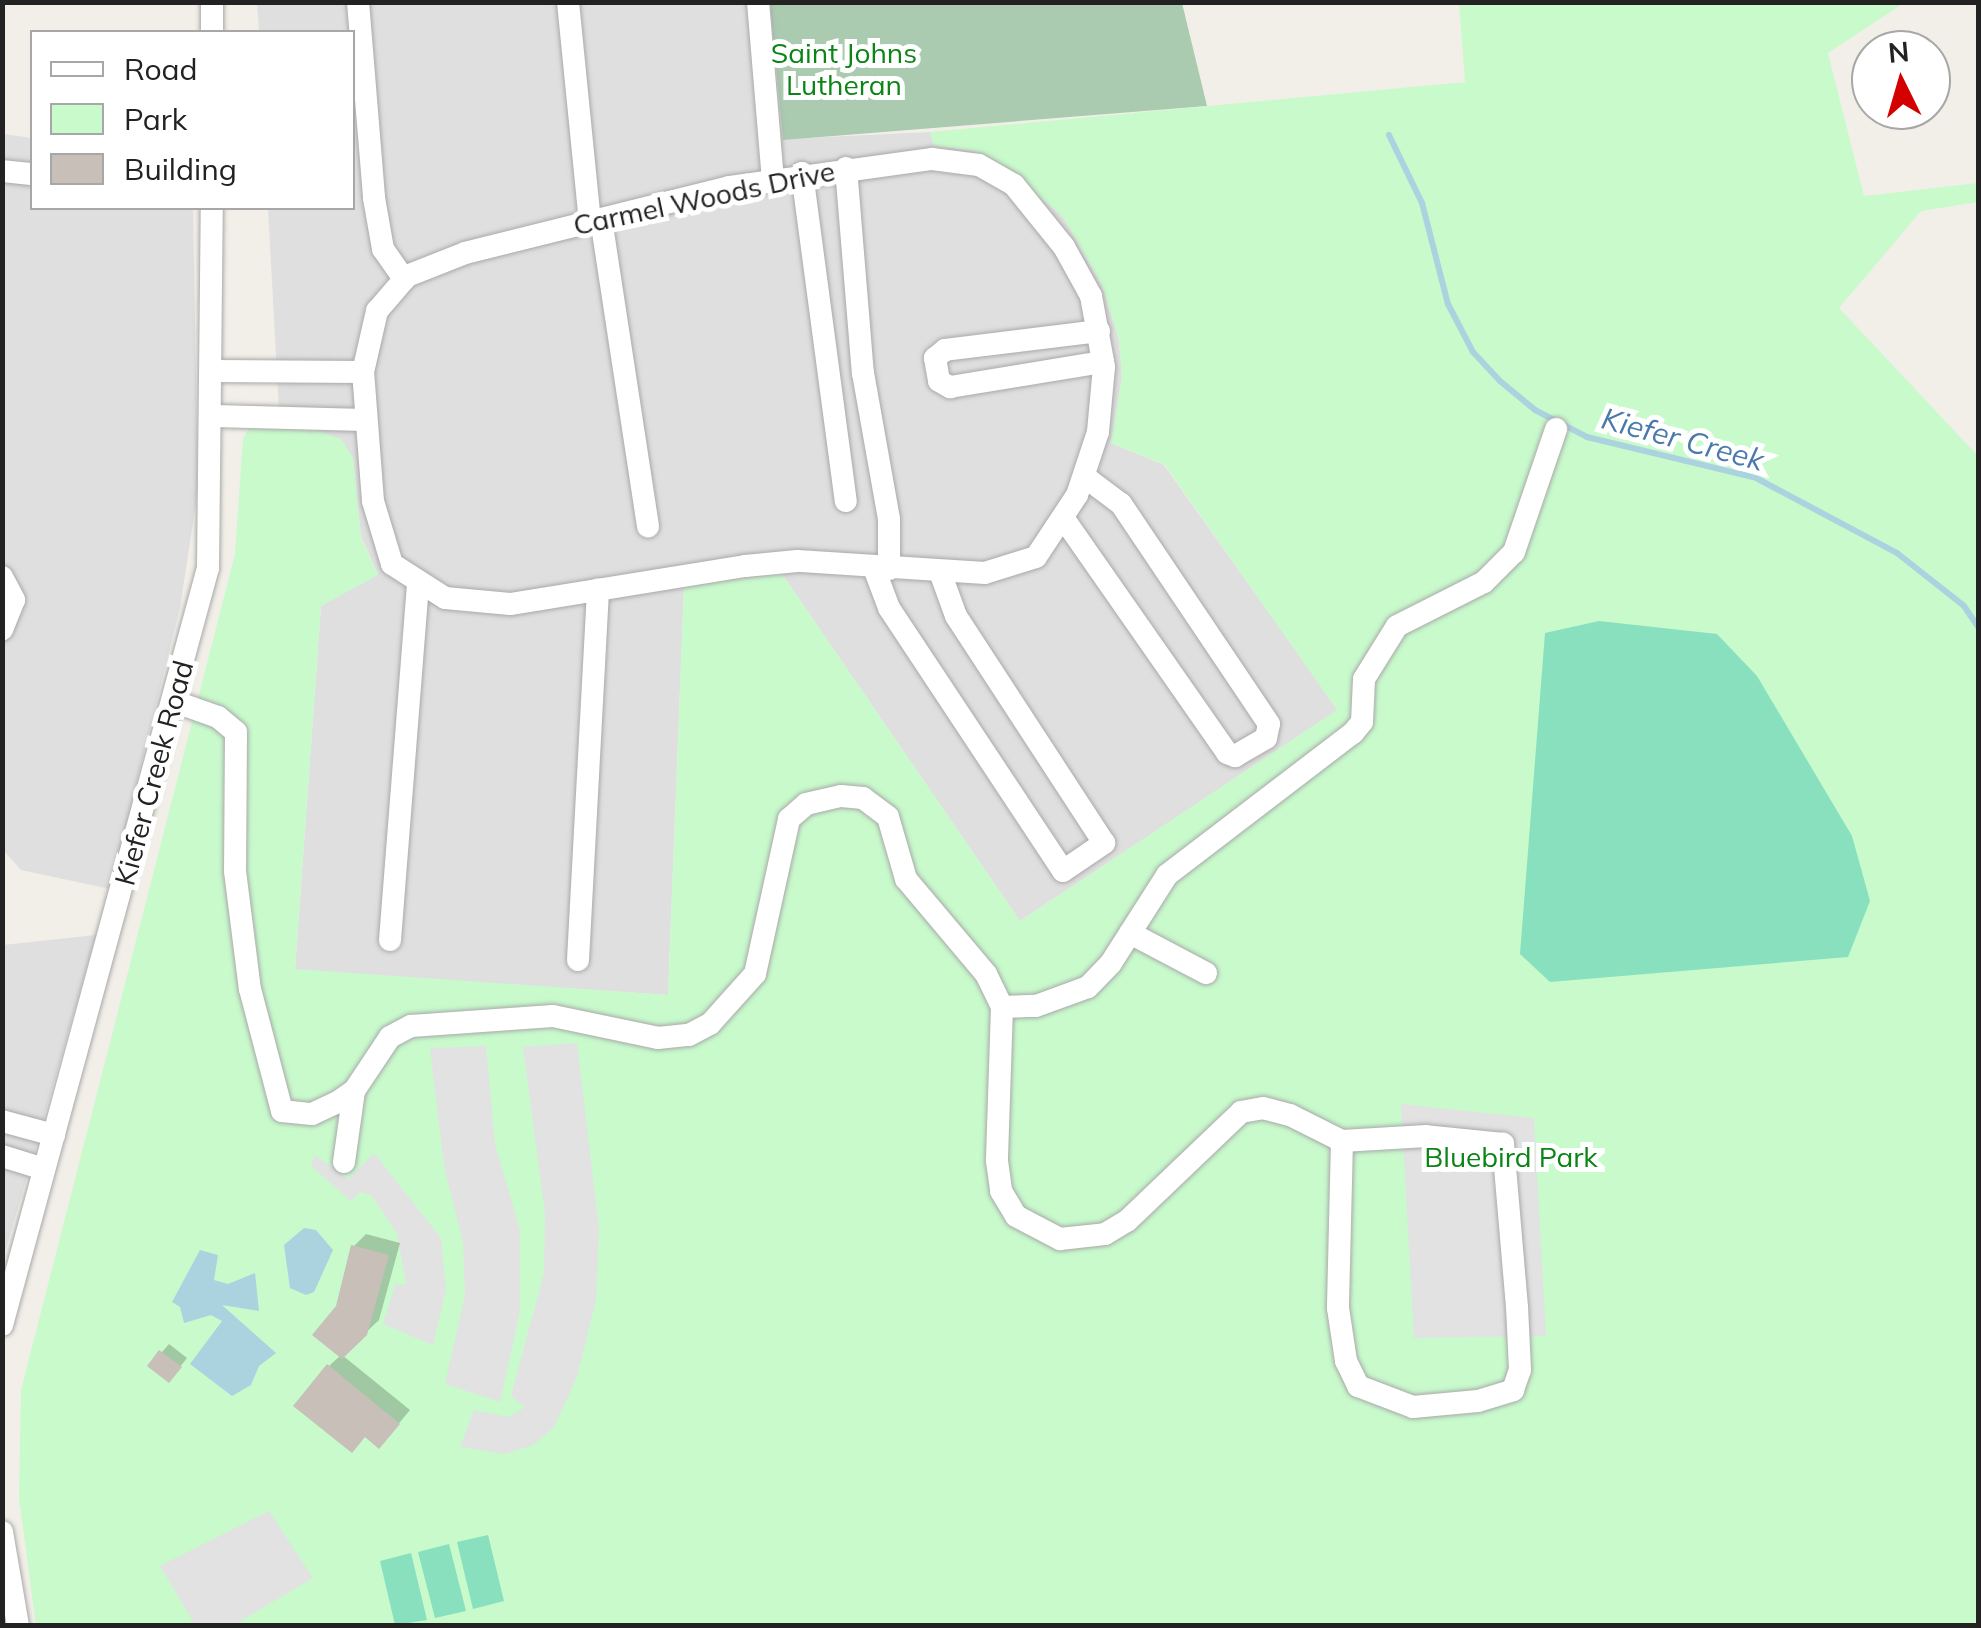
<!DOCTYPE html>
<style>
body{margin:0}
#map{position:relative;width:1981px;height:1628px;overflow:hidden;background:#f2efe9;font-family:Mulish,sans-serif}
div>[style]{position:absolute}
.residential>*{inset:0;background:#e0dfdf}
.cemetery>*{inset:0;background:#aacbaf}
.park>*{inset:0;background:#c8facc}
.pitch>*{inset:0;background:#88e0be}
.parking>*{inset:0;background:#e2e2e2}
.water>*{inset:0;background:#aad3df}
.shadow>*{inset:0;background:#0003}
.stream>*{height:6px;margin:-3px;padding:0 3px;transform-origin:3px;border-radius:3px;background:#aad3df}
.building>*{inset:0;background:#c7bfb8}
.roads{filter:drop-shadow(0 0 2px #a9a9a9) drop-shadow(0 0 2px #a9a9a9)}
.minor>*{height:22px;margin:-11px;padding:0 11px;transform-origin:11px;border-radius:11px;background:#fff}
span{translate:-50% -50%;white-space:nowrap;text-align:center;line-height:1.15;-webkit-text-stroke:10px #fff;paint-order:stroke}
.park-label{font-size:28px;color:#0c8416}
.street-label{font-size:28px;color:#222}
.water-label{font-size:30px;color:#4a7aab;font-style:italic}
.frame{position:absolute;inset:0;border:5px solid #222;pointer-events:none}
.legend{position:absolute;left:30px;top:30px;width:325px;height:180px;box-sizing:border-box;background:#fff;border:2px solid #a7a7a7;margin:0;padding:12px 18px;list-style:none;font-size:30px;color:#222}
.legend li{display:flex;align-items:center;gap:20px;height:50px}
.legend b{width:50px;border:2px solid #a7a7a7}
.north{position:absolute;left:1851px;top:30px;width:100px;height:100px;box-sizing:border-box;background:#fff;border:2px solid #a7a7a7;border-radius:50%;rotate:355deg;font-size:28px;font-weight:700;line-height:40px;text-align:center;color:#222}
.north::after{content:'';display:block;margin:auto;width:35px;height:45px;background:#d40000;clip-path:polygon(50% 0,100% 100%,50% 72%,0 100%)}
</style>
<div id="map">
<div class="residential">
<div style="clip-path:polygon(257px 3px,770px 3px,783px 139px,930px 132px,935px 146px,973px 150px,1011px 171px,1063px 217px,1102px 285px,1119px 340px,1122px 377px,1111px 443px,1164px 465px,1338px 710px,1020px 921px,782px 574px,684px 587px,668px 995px,295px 970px,321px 606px,378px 574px,361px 537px,353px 458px,341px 440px,280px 429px,268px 208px,352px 208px,352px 32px,259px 32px)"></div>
<div style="clip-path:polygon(3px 134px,32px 138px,32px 208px,193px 208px,198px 490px,180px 608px,110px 889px,21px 870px,3px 850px)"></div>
<div style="clip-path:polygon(96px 935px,26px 1180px,3px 1259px,3px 945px)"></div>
</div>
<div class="cemetery">
<div style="clip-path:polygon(770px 3px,1182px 3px,1207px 106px,783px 140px)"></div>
</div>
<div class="park">
<div style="clip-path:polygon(1459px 3px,1904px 3px,1828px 53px,1864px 196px,1978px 183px,1978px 202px,1921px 211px,1839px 308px,1978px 456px,1978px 1625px,36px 1626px,19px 1498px,21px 1390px,235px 554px,243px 438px,250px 427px,315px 430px,341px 439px,353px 458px,361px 538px,378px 575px,321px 606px,295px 969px,668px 995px,684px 586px,782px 574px,1020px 921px,1337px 710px,1165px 465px,1111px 443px,1122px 377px,1119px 340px,1102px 285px,1063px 217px,1011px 171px,973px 150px,934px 146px,930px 132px,1465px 82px)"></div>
</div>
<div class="pitch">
<div style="clip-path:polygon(1599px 621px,1717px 634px,1757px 676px,1852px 836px,1870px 901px,1848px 957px,1550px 982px,1520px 954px,1545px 633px)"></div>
<div style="clip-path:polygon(488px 1535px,504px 1601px,473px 1609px,457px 1542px)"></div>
<div style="clip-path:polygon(449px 1544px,466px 1611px,435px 1618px,418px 1552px)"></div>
<div style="clip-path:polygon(411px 1553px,427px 1620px,395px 1625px,380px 1561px)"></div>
</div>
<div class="parking">
<div style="clip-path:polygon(577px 1043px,599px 1228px,596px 1300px,577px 1377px,554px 1427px,532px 1446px,504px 1454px,460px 1447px,474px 1410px,508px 1417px,525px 1407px,511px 1396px,544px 1273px,545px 1214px,523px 1047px)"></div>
<div style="clip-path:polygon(486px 1046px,495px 1144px,520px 1230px,520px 1311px,500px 1402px,445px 1384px,465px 1295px,463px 1242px,444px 1166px,430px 1048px)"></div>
<div style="clip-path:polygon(1401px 1104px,1534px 1118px,1546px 1336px,1414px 1338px)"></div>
<div style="clip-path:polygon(374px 1153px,441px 1238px,446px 1289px,433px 1345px,383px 1324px,395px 1285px,406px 1284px,397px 1233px,371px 1195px,360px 1192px,351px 1201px,311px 1166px,315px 1155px,348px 1179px)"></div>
<div style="clip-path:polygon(269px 1511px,313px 1578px,234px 1625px,195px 1625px,160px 1566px)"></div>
</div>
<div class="water">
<div style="clip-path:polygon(304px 1228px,316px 1230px,333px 1250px,314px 1292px,306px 1295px,290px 1288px,284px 1245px)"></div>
<div style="clip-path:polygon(200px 1250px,218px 1255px,214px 1280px,228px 1284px,255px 1273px,259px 1311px,222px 1305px,276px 1353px,259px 1366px,251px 1385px,232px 1396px,190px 1364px,222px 1321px,211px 1315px,184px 1323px,180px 1307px,172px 1302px)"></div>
</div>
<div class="shadow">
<div style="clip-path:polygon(366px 1234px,400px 1243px,379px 1320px,342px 1355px,410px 1410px,391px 1433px,366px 1435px,329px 1366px,341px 1355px,339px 1307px,354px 1246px)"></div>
<div style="clip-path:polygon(169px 1344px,187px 1358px,176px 1372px,150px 1366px)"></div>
</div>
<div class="stream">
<div style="left:1389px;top:135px;width:76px;rotate:64.1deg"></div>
<div style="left:1422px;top:203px;width:104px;rotate:75.6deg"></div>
<div style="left:1448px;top:304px;width:54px;rotate:62.5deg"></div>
<div style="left:1473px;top:352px;width:40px;rotate:47deg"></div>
<div style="left:1500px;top:381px;width:45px;rotate:39.6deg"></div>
<div style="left:1535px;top:410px;width:59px;rotate:27.4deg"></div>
<div style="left:1587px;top:437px;width:174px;rotate:13.6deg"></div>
<div style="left:1756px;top:478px;width:160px;rotate:28deg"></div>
<div style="left:1897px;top:553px;width:85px;rotate:38.3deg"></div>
<div style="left:1964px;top:606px;width:25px;rotate:56deg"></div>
</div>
<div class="building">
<div style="clip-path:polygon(351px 1245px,389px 1255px,367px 1335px,342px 1359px,312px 1335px,336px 1306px)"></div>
<div style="clip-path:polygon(159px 1350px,182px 1367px,169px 1383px,147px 1366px)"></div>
<div style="clip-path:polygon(327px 1364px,400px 1424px,379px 1449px,365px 1437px,352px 1453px,293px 1406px)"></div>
</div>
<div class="roads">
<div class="minor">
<div style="left:358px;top:2px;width:197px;rotate:85.3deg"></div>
<div style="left:374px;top:198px;width:52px;rotate:80deg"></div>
<div style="left:383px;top:249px;width:37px;rotate:55deg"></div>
<div style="left:568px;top:2px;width:221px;rotate:84.3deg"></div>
<div style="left:758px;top:2px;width:178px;rotate:85.2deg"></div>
<div style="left:212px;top:32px;width:30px;rotate:-90deg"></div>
<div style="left:932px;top:159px;width:47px;rotate:7.3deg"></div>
<div style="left:979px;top:165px;width:40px;rotate:29.7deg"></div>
<div style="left:1014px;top:185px;width:80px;rotate:51.1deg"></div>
<div style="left:1064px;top:247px;width:56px;rotate:61.1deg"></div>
<div style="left:1091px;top:296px;width:72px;rotate:79.6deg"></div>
<div style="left:1104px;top:367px;width:65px;rotate:95.3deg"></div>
<div style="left:1098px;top:432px;width:66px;rotate:108.4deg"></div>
<div style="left:1077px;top:495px;width:74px;rotate:123.5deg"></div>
<div style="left:1036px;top:557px;width:53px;rotate:162.6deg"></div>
<div style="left:985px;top:573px;width:188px;rotate:-176.3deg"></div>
<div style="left:797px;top:561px;width:52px;rotate:174.5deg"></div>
<div style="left:745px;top:566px;width:238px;rotate:170.8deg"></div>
<div style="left:510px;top:604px;width:65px;rotate:-174.7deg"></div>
<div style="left:445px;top:598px;width:63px;rotate:-147.3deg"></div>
<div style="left:392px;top:564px;width:66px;rotate:-106.8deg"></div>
<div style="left:373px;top:501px;width:129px;rotate:-94.4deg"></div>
<div style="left:363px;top:372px;width:63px;rotate:-77.1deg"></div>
<div style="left:377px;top:311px;width:46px;rotate:-49.4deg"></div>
<div style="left:407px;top:276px;width:62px;rotate:-21.6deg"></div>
<div style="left:465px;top:253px;width:273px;rotate:-14deg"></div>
<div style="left:730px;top:187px;width:204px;rotate:-7.9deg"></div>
<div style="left:846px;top:168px;width:206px;rotate:85.3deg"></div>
<div style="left:863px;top:373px;width:148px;rotate:79.9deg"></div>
<div style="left:889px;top:519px;width:50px;rotate:90deg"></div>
<div style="left:2px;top:171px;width:30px;rotate:6deg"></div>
<div style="left:802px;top:173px;width:331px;rotate:82.4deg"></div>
<div style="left:601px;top:219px;width:311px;rotate:81.3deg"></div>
<div style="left:1099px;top:331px;width:155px;rotate:173deg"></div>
<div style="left:945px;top:350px;width:13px;rotate:141deg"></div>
<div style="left:935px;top:358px;width:23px;rotate:80deg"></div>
<div style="left:939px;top:381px;width:13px;rotate:29deg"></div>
<div style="left:950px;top:387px;width:155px;rotate:-9.3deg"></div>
<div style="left:214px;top:371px;width:149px;rotate:0.4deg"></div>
<div style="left:214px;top:416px;width:151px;rotate:1.5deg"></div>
<div style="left:1064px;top:519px;width:285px;rotate:55.1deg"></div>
<div style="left:1227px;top:753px;width:9px;rotate:21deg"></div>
<div style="left:1235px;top:756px;width:36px;rotate:-30deg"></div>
<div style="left:1266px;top:738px;width:14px;rotate:-78deg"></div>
<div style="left:1269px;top:724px;width:265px;rotate:-123.9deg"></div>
<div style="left:1121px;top:504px;width:45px;rotate:-143.1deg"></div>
<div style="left:874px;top:568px;width:43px;rotate:69.4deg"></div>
<div style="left:889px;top:608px;width:315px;rotate:56.5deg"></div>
<div style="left:1063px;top:871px;width:50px;rotate:-34.3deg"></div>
<div style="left:1104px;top:843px;width:271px;rotate:-123.1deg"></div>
<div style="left:956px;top:616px;width:47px;rotate:-110deg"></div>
<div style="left:2px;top:577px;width:26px;rotate:62deg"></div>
<div style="left:14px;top:600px;width:32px;rotate:112deg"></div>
<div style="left:173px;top:701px;width:48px;rotate:19.6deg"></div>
<div style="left:218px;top:717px;width:23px;rotate:40deg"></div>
<div style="left:236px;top:732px;width:139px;rotate:90.4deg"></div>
<div style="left:235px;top:871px;width:119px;rotate:82.8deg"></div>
<div style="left:250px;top:989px;width:126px;rotate:75.3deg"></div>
<div style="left:282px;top:1111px;width:30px;rotate:6deg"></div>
<div style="left:312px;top:1114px;width:26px;rotate:-25deg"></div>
<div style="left:336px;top:1103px;width:22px;rotate:-34deg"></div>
<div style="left:354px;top:1091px;width:65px;rotate:-56.3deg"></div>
<div style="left:390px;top:1037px;width:24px;rotate:-28deg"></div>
<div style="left:411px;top:1026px;width:142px;rotate:-4deg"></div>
<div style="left:553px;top:1016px;width:107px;rotate:11.8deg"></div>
<div style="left:658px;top:1038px;width:31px;rotate:-6deg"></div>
<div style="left:689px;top:1035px;width:24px;rotate:-28deg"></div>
<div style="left:710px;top:1024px;width:67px;rotate:-48deg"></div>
<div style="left:755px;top:974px;width:159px;rotate:-77.6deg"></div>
<div style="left:789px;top:819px;width:23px;rotate:-41deg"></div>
<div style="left:806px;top:804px;width:36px;rotate:-13deg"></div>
<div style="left:841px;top:796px;width:22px;rotate:5deg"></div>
<div style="left:863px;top:798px;width:31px;rotate:37deg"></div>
<div style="left:888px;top:817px;width:65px;rotate:73.8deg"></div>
<div style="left:906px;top:879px;width:124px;rotate:49.9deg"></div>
<div style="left:986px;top:974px;width:37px;rotate:64deg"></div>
<div style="left:1002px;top:1007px;width:154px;rotate:91.9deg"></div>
<div style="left:997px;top:1161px;width:30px;rotate:82deg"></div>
<div style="left:1001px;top:1191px;width:29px;rotate:59deg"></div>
<div style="left:1016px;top:1216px;width:50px;rotate:27.6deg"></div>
<div style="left:1060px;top:1239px;width:45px;rotate:-6.3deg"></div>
<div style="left:1105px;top:1234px;width:26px;rotate:-31deg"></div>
<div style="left:1127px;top:1221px;width:158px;rotate:-43.7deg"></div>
<div style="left:1241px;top:1112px;width:22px;rotate:-10deg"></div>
<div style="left:1263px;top:1108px;width:28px;rotate:15deg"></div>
<div style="left:1290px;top:1115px;width:58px;rotate:26.6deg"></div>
<div style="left:1342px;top:1141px;width:167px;rotate:91.4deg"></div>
<div style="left:1338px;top:1308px;width:54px;rotate:81.4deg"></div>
<div style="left:1346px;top:1361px;width:28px;rotate:64deg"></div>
<div style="left:1358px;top:1386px;width:59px;rotate:20.9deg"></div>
<div style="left:1413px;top:1407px;width:65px;rotate:-5.3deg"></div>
<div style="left:1478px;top:1401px;width:37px;rotate:-17deg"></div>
<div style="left:1513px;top:1390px;width:21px;rotate:-71deg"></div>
<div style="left:1520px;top:1370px;width:63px;rotate:-92.7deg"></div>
<div style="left:1517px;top:1307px;width:164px;rotate:-94.9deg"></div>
<div style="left:1503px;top:1144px;width:77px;rotate:-174.1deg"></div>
<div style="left:1426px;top:1136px;width:84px;rotate:176.6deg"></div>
<div style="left:1130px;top:933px;width:86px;rotate:27.8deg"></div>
<div style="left:390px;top:940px;width:354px;rotate:-85.5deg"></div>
<div style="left:578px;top:960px;width:371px;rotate:-86.9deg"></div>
<div style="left:1002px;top:1007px;width:34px;rotate:-2deg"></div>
<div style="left:1036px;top:1006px;width:55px;rotate:-20.1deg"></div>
<div style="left:1088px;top:987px;width:33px;rotate:-46deg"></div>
<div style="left:1111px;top:963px;width:104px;rotate:-57.5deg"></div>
<div style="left:1167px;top:875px;width:234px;rotate:-37.4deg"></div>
<div style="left:1353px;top:733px;width:14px;rotate:-51deg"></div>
<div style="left:1362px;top:722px;width:43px;rotate:-87.3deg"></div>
<div style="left:1364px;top:679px;width:62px;rotate:-58.1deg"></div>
<div style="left:1397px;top:626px;width:97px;rotate:-26.8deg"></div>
<div style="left:1484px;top:582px;width:42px;rotate:-45deg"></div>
<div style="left:1514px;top:552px;width:130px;rotate:-71.1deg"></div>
<div style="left:2px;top:1121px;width:54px;rotate:15.1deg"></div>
<div style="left:2px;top:1156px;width:44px;rotate:17.2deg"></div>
<div style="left:344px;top:1162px;width:72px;rotate:-82deg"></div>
<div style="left:2px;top:1325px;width:785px;rotate:-74.78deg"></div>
<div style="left:208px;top:568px;width:360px;rotate:-89.4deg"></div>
<div style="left:2px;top:1532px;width:95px;rotate:80.3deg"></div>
</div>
</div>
<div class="park-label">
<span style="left:844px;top:69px">Saint Johns<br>Lutheran</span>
<span style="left:1511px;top:1157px">Bluebird Park</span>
</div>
<div class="street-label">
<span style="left:704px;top:198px;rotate:-12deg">Carmel Woods Drive</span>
<span style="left:154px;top:773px;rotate:-75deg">Kiefer Creek Road</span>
</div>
<div class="water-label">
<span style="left:1683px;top:439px;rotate:15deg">Kiefer Creek</span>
</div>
<div class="frame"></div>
<ul class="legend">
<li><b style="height:12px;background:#fff"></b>Road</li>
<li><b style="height:28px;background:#c8facc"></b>Park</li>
<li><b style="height:28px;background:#c7bfb8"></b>Building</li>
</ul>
<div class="north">N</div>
</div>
